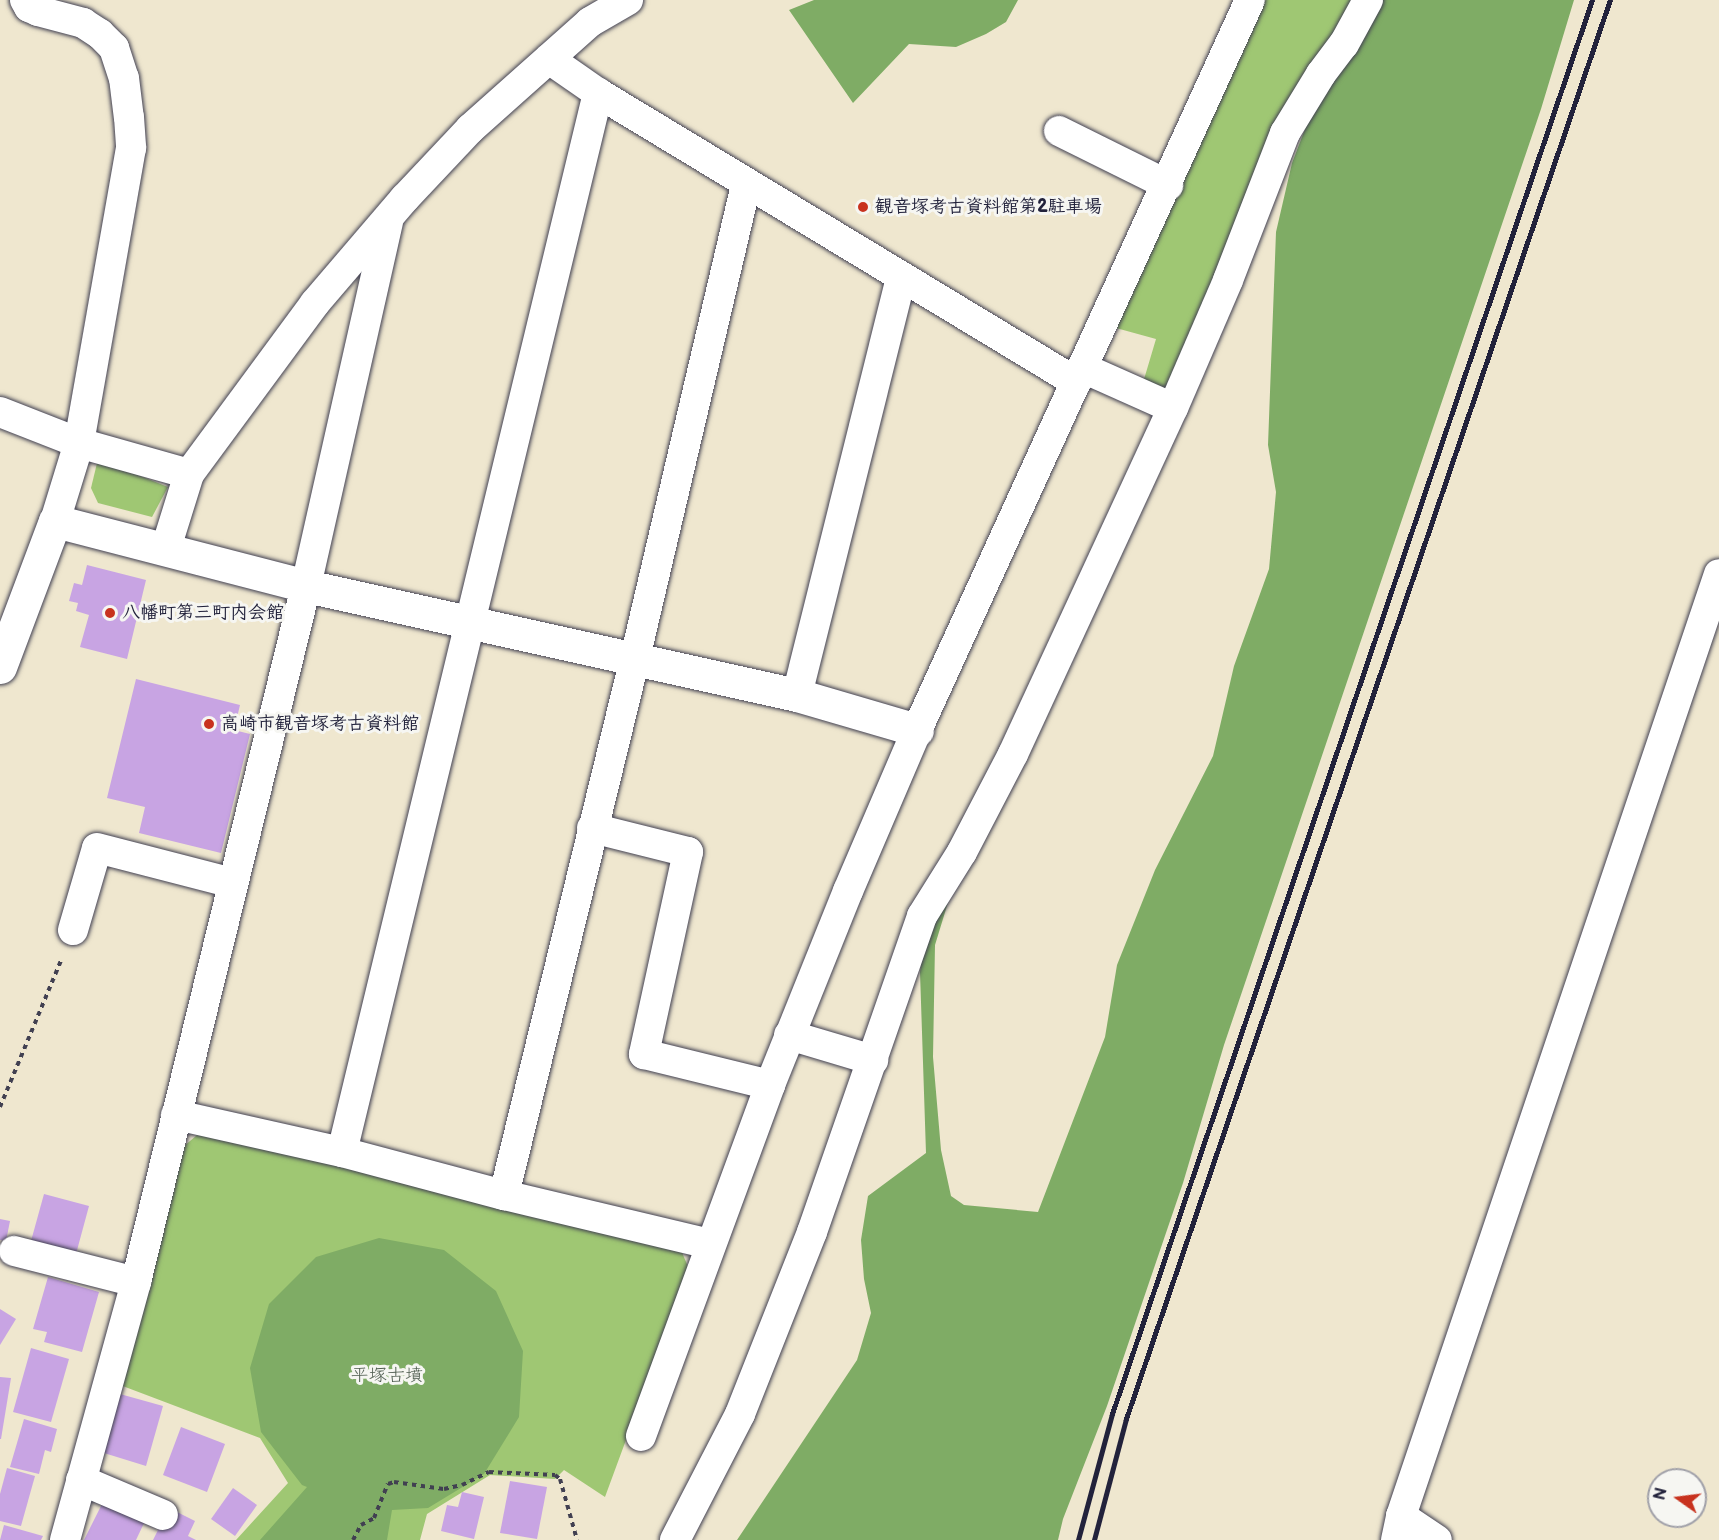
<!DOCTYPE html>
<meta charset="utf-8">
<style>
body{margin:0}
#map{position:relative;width:1719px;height:1540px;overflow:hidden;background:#efe7cf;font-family:"Balsamiq Sans","Klee One",sans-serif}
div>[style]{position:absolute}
.green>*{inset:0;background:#9fc773}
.forest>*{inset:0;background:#7fac65}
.building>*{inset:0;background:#c8a4e3}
.path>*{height:4px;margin-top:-2px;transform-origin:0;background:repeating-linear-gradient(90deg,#414051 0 4.5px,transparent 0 9px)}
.roads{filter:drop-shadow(0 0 2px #414051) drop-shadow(0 0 2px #414051)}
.street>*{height:30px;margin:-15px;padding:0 15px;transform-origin:15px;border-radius:15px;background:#fff}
.secondary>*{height:33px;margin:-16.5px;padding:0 16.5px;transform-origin:16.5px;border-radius:16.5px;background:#fff}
.rail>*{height:4.5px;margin:-2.25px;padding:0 2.25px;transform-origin:2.25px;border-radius:2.25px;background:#22223b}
.dots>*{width:16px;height:16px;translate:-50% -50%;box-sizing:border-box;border:3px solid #f6f6f2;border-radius:50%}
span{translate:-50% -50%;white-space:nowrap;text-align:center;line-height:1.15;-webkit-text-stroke:6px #f6f6f2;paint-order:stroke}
.poi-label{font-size:18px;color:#22223b;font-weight:700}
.left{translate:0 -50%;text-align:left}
.park-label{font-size:18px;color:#4e5c4f}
.north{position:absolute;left:1647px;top:1468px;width:60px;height:60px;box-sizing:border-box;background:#f6f6f2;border:2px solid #a1a1a9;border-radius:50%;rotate:284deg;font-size:16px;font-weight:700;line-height:24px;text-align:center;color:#22223b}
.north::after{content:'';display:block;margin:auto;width:21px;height:27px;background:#c8321e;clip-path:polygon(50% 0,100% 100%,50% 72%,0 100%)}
</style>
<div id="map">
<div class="green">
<div style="clip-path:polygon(1265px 0,1357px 0,1175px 386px,1160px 393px,1142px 386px,1156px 339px,1116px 328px)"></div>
<div style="clip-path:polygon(98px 459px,168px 487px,152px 517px,98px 503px,91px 488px)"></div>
<div style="clip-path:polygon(203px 1130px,681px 1250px,689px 1269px,605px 1497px,564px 1470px,555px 1479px,490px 1475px,427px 1514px,420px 1540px,236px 1540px,288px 1483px,260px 1438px,120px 1385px,177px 1152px)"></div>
</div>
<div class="forest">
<div style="clip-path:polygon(814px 0,1018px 0,1006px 22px,986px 34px,956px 47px,909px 44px,853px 103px,789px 10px)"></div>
<div style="clip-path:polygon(1376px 0,1574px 0,1541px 109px,1224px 1045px,1183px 1183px,1107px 1406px,1063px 1519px,1058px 1540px,737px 1540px,857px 1360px,871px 1313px,864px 1279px,861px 1240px,868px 1196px,926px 1153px,920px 972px,924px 936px,950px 896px,935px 945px,933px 1057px,941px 1150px,951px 1196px,964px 1205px,1038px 1212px,1105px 1037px,1117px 965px,1155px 870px,1213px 756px,1234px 666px,1269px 569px,1276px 492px,1268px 445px,1276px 232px,1292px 163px,1325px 77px)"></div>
<div style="clip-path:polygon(379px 1238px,444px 1250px,496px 1291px,523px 1351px,519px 1417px,484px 1474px,428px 1508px,392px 1510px,387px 1540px,260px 1540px,307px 1487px,302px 1485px,261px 1432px,250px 1368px,269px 1304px,316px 1257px)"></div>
</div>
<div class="building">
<div style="clip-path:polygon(87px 565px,146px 580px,127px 659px,80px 647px,89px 615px,76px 611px,78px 603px,69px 601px,74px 583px,82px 585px)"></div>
<div style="clip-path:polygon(136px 679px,240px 705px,234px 730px,250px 734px,221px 853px,139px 833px,145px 807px,107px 798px)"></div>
<div style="clip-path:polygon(44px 1194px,89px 1206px,76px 1254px,31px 1241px)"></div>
<div style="clip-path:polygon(0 1219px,10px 1221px,6px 1241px,0 1240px)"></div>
<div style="clip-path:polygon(48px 1277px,99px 1292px,82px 1352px,44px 1342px,47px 1332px,33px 1329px)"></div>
<div style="clip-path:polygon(0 1309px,16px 1319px,0 1345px)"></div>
<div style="clip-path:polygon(31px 1348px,69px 1359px,51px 1422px,13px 1412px)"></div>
<div style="clip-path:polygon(0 1377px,11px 1378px,1px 1439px,0 1439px)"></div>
<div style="clip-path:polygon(120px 1394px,163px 1406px,146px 1466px,104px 1453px)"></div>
<div style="clip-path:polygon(24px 1419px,57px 1429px,51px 1452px,45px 1450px,39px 1474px,10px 1467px)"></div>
<div style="clip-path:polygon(181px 1427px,225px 1444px,207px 1492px,163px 1475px)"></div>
<div style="clip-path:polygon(7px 1468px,35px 1476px,21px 1526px,0 1521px,0 1494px)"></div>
<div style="clip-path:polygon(510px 1481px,547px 1487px,537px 1539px,500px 1533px)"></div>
<div style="clip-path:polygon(233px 1488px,257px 1505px,235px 1536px,211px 1519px)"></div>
<div style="clip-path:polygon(462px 1492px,484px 1497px,474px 1539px,441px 1531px,447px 1505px,458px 1507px)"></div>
<div style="clip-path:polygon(104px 1500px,145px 1521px,136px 1540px,84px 1540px)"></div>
<div style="clip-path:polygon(169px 1508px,195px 1521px,188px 1536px,196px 1540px,153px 1540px)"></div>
<div style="clip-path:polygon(4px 1525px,43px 1536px,41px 1540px,0 1540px)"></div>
</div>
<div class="path">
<div style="left:0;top:1107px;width:161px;rotate:-67.4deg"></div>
<div style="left:353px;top:1540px;width:17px;rotate:-62deg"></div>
<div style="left:361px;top:1525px;width:15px;rotate:-28deg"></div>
<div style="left:374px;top:1518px;width:37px;rotate:-68deg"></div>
<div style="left:388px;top:1484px;width:6px;rotate:-18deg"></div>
<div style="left:394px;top:1482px;width:50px;rotate:8deg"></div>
<div style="left:444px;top:1489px;width:18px;rotate:-13deg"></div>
<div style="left:462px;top:1485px;width:30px;rotate:-26deg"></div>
<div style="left:489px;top:1472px;width:66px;rotate:2.6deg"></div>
<div style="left:555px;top:1475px;width:6px;rotate:39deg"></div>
<div style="left:560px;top:1479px;width:63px;rotate:74.4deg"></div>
</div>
<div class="roads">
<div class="street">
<div style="left:25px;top:0;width:8px;rotate:60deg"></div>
<div style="left:29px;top:7px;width:10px;rotate:24deg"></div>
<div style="left:38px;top:11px;width:47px;rotate:14.9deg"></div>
<div style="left:83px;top:23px;width:20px;rotate:33deg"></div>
<div style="left:100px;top:34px;width:20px;rotate:45deg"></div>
<div style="left:114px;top:48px;width:32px;rotate:72deg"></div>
<div style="left:124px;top:78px;width:39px;rotate:83deg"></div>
<div style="left:129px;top:117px;width:31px;rotate:86deg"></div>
<div style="left:131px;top:148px;width:300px;rotate:100deg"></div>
<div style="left:79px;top:443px;width:82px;rotate:107.1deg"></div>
<div style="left:549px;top:59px;width:60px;rotate:34.8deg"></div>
<div style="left:598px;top:93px;width:559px;rotate:31.16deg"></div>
<div style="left:1059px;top:131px;width:122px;rotate:26.4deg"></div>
<div style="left:1083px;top:368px;width:98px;rotate:24deg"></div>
<div style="left:0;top:412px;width:85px;rotate:21.4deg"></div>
<div style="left:79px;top:443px;width:114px;rotate:15.7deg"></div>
<div style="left:166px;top:548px;width:77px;rotate:-72.7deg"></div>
<div style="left:189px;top:474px;width:212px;rotate:-53.6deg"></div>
<div style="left:315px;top:303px;width:138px;rotate:-49.4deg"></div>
<div style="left:405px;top:198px;width:95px;rotate:-46.7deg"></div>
<div style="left:470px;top:129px;width:161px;rotate:-41.7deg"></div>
<div style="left:590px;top:22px;width:44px;rotate:-30.1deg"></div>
<div style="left:797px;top:695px;width:431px;rotate:-76deg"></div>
<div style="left:592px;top:828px;width:99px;rotate:14deg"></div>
<div style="left:688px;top:852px;width:207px;rotate:102.3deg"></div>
<div style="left:644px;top:1054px;width:130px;rotate:13.8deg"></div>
<div style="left:73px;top:930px;width:85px;rotate:-73.7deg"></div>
<div style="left:97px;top:848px;width:139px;rotate:14.5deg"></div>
<div style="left:789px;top:1035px;width:88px;rotate:16.6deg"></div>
<div style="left:176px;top:1115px;width:170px;rotate:12.6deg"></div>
<div style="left:342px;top:1152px;width:168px;rotate:14.9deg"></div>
<div style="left:504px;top:1195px;width:212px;rotate:13.4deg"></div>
<div style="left:342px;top:1152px;width:1090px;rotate:-76.41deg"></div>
<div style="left:504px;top:1195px;width:553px;rotate:-76.29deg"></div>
<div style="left:635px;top:658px;width:487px;rotate:-76.8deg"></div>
<div style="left:14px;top:1251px;width:126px;rotate:14.3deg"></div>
<div style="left:641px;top:1436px;width:374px;rotate:-69.8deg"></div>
<div style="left:770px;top:1085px;width:209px;rotate:-68.1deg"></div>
<div style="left:848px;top:891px;width:175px;rotate:-66.8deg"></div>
<div style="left:917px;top:730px;width:802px;rotate:-65.48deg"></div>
<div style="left:81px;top:1480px;width:89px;rotate:23.1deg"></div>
<div style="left:1401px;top:1516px;width:43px;rotate:33.7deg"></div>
<div style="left:65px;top:1540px;width:268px;rotate:-74.6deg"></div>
<div style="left:136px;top:1282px;width:716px;rotate:-76.27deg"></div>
<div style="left:306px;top:586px;width:374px;rotate:-77.3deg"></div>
<div style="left:675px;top:1540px;width:142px;rotate:-62.7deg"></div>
<div style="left:740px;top:1414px;width:196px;rotate:-68.4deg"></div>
<div style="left:812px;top:1232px;width:335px;rotate:-70.8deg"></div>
<div style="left:922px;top:916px;width:75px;rotate:-58deg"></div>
<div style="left:962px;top:852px;width:110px;rotate:-62.5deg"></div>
<div style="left:1013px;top:754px;width:381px;rotate:-65.2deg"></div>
<div style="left:1173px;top:408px;width:139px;rotate:-66.7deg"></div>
<div style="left:1228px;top:280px;width:158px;rotate:-68.8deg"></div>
<div style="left:1285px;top:133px;width:69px;rotate:-58.6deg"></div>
<div style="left:1321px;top:74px;width:38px;rotate:-53deg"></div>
<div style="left:1344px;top:44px;width:50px;rotate:-61.4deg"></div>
<div style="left:1396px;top:1540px;width:25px;rotate:-78deg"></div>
<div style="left:1401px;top:1516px;width:994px;rotate:-71.35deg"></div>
</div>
<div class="secondary">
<div style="left:0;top:667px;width:156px;rotate:-69.4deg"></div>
<div style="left:55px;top:521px;width:259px;rotate:14.5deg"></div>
<div style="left:306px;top:586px;width:503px;rotate:12.52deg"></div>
<div style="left:797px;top:695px;width:125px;rotate:16.3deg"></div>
</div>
</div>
<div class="rail">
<div style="left:1078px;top:1540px;width:131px;rotate:-74.9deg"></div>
<div style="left:1112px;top:1414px;width:1493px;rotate:-71.25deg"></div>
<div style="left:1094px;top:1540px;width:125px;rotate:-75.2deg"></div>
<div style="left:1126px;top:1419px;width:1499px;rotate:-71.17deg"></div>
</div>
<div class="dots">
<div style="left:863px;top:207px;background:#c8321e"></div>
<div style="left:110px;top:613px;background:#c8321e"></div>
<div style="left:209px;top:724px;background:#c8321e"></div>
</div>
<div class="poi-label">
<span class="left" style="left:875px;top:207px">観音塚考古資料館第2駐車場</span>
<span class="left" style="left:122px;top:613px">八幡町第三町内会館</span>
<span class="left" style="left:221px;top:724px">高崎市観音塚考古資料館</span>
</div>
<div class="park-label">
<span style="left:387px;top:1376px">平塚古墳</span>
</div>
<div class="north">N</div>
</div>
